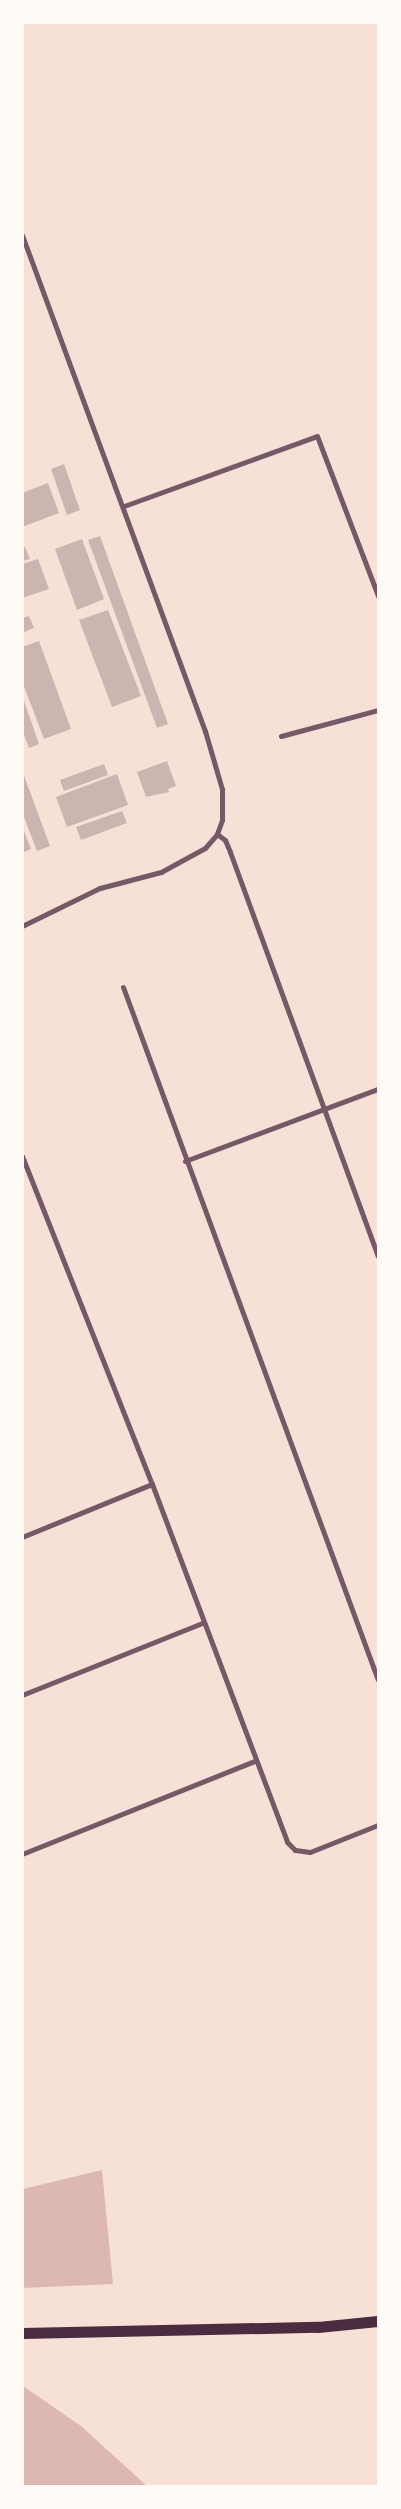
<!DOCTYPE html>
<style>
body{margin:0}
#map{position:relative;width:401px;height:2509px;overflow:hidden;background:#f7e1d7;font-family:"Source Sans 3",sans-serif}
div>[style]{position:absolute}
.water>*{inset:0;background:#dcb8b0}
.building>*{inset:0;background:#ccb4b1}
.minor>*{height:5px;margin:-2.5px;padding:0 2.5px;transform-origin:2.5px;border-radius:2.5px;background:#755966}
.primary>*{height:11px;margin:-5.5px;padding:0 5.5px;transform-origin:5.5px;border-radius:5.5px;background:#4a2c40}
span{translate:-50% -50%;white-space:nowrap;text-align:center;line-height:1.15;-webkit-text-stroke:5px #fffaf5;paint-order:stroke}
.frame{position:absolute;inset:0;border:24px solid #fffaf5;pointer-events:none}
</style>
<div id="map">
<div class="water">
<div style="clip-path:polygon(102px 2170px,113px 2284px,23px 2288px,23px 2189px)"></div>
<div style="clip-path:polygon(23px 2386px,81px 2426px,147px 2486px,23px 2486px)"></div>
</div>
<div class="building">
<div style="clip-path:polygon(64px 464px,80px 510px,67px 515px,51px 469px)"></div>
<div style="clip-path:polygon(48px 483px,59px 513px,22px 527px,22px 493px)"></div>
<div style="clip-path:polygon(100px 536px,168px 724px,157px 728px,88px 540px)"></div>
<div style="clip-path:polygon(82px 539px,104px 599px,77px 610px,55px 549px)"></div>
<div style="clip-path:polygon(25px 547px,30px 559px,22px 561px,22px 548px)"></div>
<div style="clip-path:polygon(38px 559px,49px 589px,22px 598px,22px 564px)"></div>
<div style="clip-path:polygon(108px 610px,141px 696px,112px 707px,79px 620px)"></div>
<div style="clip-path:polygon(29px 616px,34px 628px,22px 633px,22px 618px)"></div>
<div style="clip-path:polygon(39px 641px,71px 729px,44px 739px,22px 681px,22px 647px)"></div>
<div style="clip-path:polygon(23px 698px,39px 744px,29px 748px,22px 730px)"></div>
<div style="clip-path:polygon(167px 761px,176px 786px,168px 789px,169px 792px,146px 797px,137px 772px)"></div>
<div style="clip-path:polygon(104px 764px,108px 775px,64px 791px,60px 780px)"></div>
<div style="clip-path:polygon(23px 773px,50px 846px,37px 851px,22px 812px)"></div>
<div style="clip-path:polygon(117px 774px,128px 805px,67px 827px,56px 797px)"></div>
<div style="clip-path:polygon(122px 811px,127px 823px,81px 840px,76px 827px)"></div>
<div style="clip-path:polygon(22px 826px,31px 849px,22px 853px)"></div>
</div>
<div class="minor">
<div style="left:22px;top:235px;width:529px;rotate:69.75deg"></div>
<div style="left:205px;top:731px;width:60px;rotate:73.7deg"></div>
<div style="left:222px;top:789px;width:31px;rotate:90deg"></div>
<div style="left:222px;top:820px;width:15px;rotate:110deg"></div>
<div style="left:217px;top:834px;width:10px;rotate:37deg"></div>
<div style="left:225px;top:840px;width:13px;rotate:67deg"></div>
<div style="left:230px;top:852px;width:430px;rotate:69.9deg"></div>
<div style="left:124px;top:506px;width:205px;rotate:-19.9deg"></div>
<div style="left:317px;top:436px;width:171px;rotate:69.1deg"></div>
<div style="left:281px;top:736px;width:100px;rotate:-15deg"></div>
<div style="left:22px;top:926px;width:87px;rotate:-26deg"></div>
<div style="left:100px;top:888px;width:63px;rotate:-14.7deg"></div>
<div style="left:161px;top:872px;width:50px;rotate:-28.6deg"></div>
<div style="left:205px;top:848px;width:18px;rotate:-49deg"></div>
<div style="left:123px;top:987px;width:738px;rotate:69.8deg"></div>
<div style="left:22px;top:1156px;width:353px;rotate:68.4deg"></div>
<div style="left:152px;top:1484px;width:383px;rotate:69.3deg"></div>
<div style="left:287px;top:1842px;width:11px;rotate:45deg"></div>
<div style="left:295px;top:1850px;width:15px;rotate:8deg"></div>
<div style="left:310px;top:1852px;width:73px;rotate:-21.7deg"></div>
<div style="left:185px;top:1161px;width:206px;rotate:-20.5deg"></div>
<div style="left:22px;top:1537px;width:140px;rotate:-22.2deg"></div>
<div style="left:22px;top:1695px;width:194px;rotate:-21.8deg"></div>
<div style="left:22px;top:1854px;width:250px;rotate:-21.8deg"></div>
</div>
<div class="primary">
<div style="left:22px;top:2333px;width:296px;rotate:-1.2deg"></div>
<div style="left:318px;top:2327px;width:60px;rotate:-5.7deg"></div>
</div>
<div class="frame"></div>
</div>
